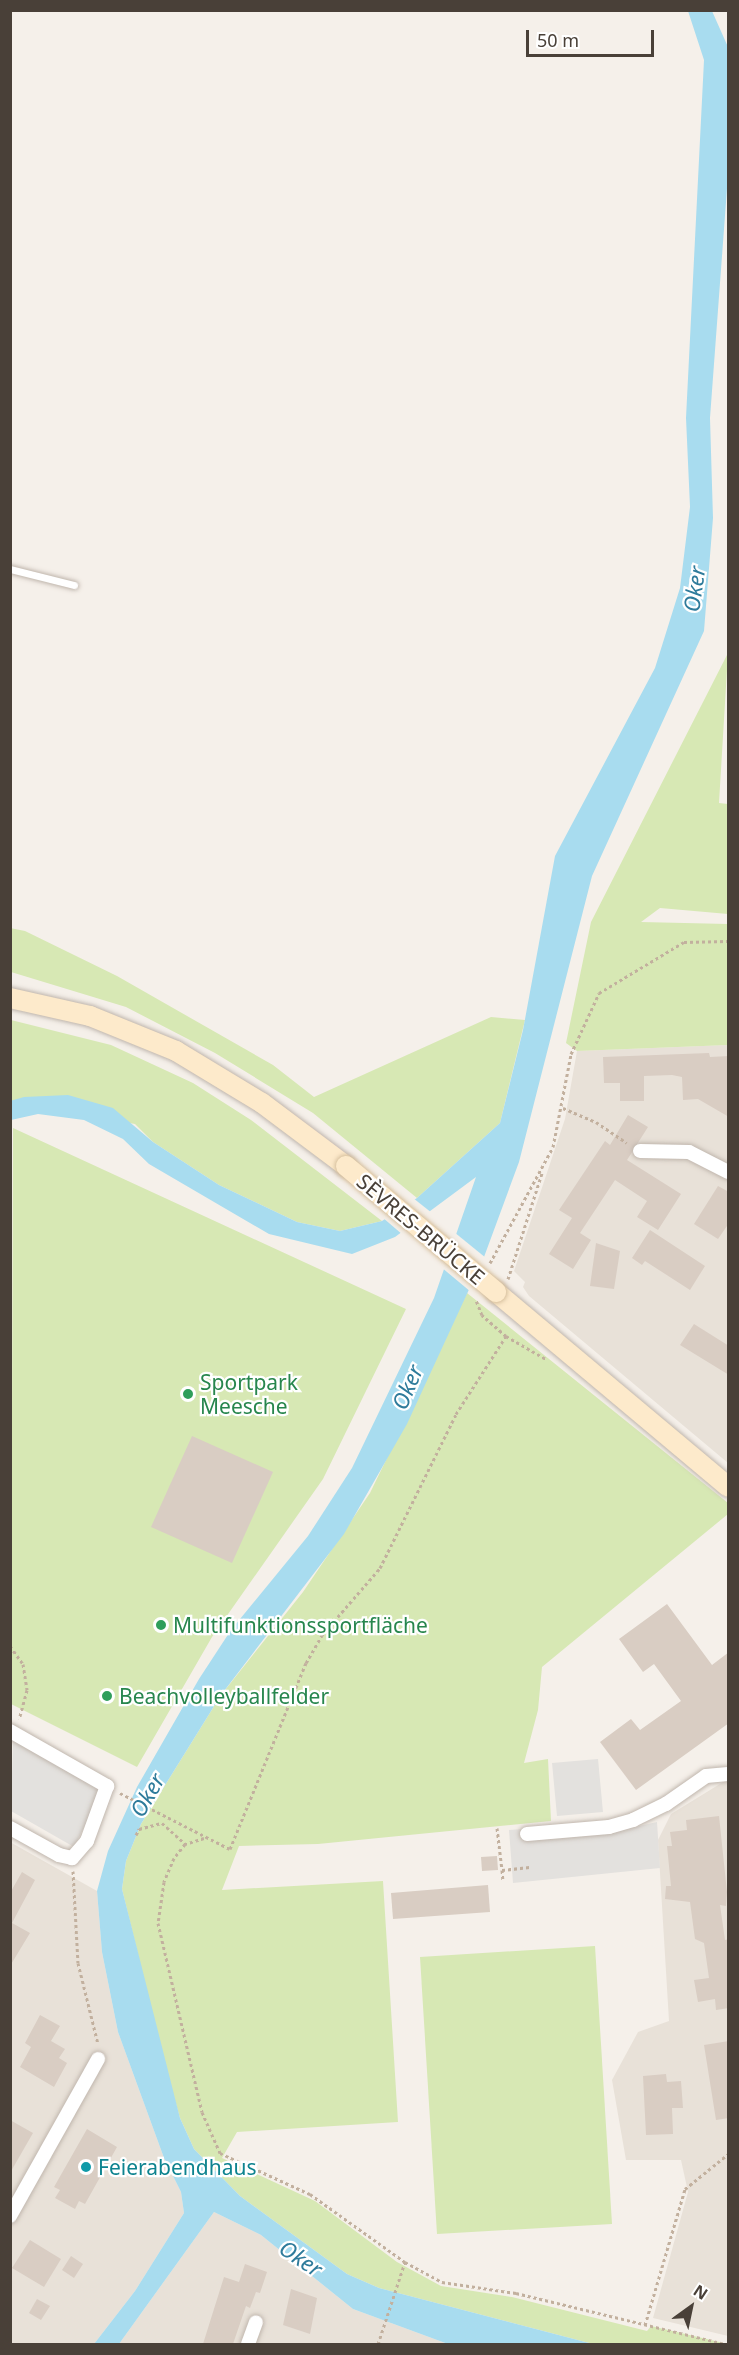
<!DOCTYPE html>
<meta charset="utf-8">
<style>
body{margin:0}
#map{position:relative;width:739px;height:2355px;overflow:hidden;background:#f5f0ea;font-family:"Noto Sans",sans-serif}
div>[style]{position:absolute}
.residential>*{inset:0;background:#e8e1d8}
.green>*{inset:0;background:#d7e8b4}
.parking>*{inset:0;background:#e3e1de}
.water>*{inset:0;background:#a8dcef}
.pier>*{inset:0;background:#f5f0ea}
.building>*{inset:0;background:#d9cdc3}
.path>*{height:3px;margin-top:-1.5px;transform-origin:0;background:repeating-linear-gradient(90deg,#c2b09e 0 3px,transparent 0 6px)}
.roads{filter:drop-shadow(0 0 2px #c0b6ad) drop-shadow(0 0 2px #c0b6ad)}
.lane>*{height:7px;margin:-3.5px;padding:0 3.5px;transform-origin:3.5px;border-radius:3.5px;background:#fff}
.street>*{height:14px;margin:-7px;padding:0 7px;transform-origin:7px;border-radius:7px;background:#fff}
.secondary>*{height:20px;margin:-10px;padding:0 10px;transform-origin:10px;border-radius:10px;background:#fdeacb}
.bridges{filter:drop-shadow(0 0 2px #d6bf9d) drop-shadow(0 0 2px #d6bf9d)}
.secondary-bridge>*{height:20px;margin:-10px;padding:0 10px;transform-origin:10px;border-radius:10px;background:#fdeacb}
.dots>*{width:16px;height:16px;translate:-50% -50%;box-sizing:border-box;border:3px solid #fff;border-radius:50%}
span{translate:-50% -50%;white-space:nowrap;text-align:center;line-height:1.15;-webkit-text-stroke:4.5px #fff;paint-order:stroke}
.street-label{font-size:21px;color:#494038}
.leisure-label{font-size:21px;color:#27864d}
.left{translate:0 -50%;text-align:left}
.culture-label{font-size:21px;color:#0d838f}
.water-label{font-size:22px;color:#2e7b9b;font-style:italic}
.frame{position:absolute;inset:0;border:12px solid #494038;pointer-events:none}
.north{position:absolute;left:661px;top:2277px;width:60px;height:60px;-webkit-text-stroke:4px #fff;paint-order:stroke;rotate:33deg;font-size:16px;font-weight:700;line-height:24px;text-align:center;color:#494038}
.north::after{content:'';display:block;margin:auto;width:21px;height:27px;background:#494038;clip-path:polygon(50% 0,100% 100%,50% 72%,0 100%)}
.scale{position:absolute;left:526px;top:30px;width:128px;height:27px;box-sizing:border-box;border:3px solid #494038;border-top:0;padding-left:8px;font-size:18px;line-height:21px;white-space:nowrap;color:#494038;-webkit-text-stroke:4px #fff;paint-order:stroke}
</style>
<div id="map">
<div class="residential">
<div style="clip-path:polygon(728px 1045px,728px 1463px,529px 1296px,523px 1287px,525px 1282px,514px 1271px,565px 1119px,577px 1051px)"></div>
<div style="clip-path:polygon(728px 1779px,728px 2336px,653px 2318px,688px 2192px,681px 2160px,626px 2160px,612px 2080px,638px 2032px,669px 2021px,658px 1840px,671px 1814px)"></div>
<div style="clip-path:polygon(10px 1842px,97px 1891px,102px 1952px,118px 2032px,164px 2158px,181px 2192px,184px 2213px,135px 2291px,94px 2344px,11px 2344px)"></div>
<div style="clip-path:polygon(214px 2212px,261px 2235px,353px 2309px,448px 2344px,119px 2344px)"></div>
</div>
<div class="green">
<div style="clip-path:polygon(728px 653px,719px 803px,728px 804px,728px 914px,660px 908px,641px 922px,728px 924px,728px 1045px,577px 1051px,566px 1043px,591px 922px)"></div>
<div style="clip-path:polygon(10px 928px,25px 931px,117px 976px,273px 1065px,314px 1097px,491px 1017px,525px 1020px,500px 1123px,417px 1198px,313px 1113px,215px 1053px,126px 1007px,11px 972px)"></div>
<div style="clip-path:polygon(11px 1020px,111px 1045px,193px 1083px,251px 1120px,382px 1221px,340px 1231px,297px 1222px,219px 1185px,153px 1142px,135px 1124px,11px 1101px)"></div>
<div style="clip-path:polygon(13px 1128px,406px 1309px,323px 1479px,212px 1637px,137px 1767px,11px 1704px)"></div>
<div style="clip-path:polygon(467px 1293px,728px 1503px,728px 1514px,542px 1667px,538px 1710px,524px 1763px,548px 1759px,551px 1821px,318px 1844px,239px 1846px,222px 1890px,383px 1881px,398px 2122px,237px 2132px,222px 2158px,315px 2201px,397px 2262px,441px 2286px,512px 2297px,647px 2331px,651px 2326px,728px 2344px,593px 2344px,379px 2288px,347px 2274px,240px 2196px,194px 2149px,180px 2118px,166px 2069px,122px 1889px,126px 1861px,141px 1824px,221px 1695px,303px 1592px,370px 1493px)"></div>
<div style="clip-path:polygon(595px 1946px,612px 2224px,437px 2234px,420px 1957px)"></div>
</div>
<div class="parking">
<div style="clip-path:polygon(13px 1739px,103px 1790px,74px 1847px,11px 1811px)"></div>
<div style="clip-path:polygon(598px 1759px,603px 1812px,557px 1816px,552px 1763px)"></div>
<div style="clip-path:polygon(657px 1822px,660px 1868px,513px 1883px,509px 1830px,523px 1829px,524px 1841px,603px 1834px)"></div>
</div>
<div class="water">
<div style="clip-path:polygon(688px 11px,712px 11px,728px 47px,728px 175px,710px 418px,713px 518px,704px 631px,592px 876px,519px 1162px,484px 1257px,407px 1424px,344px 1534px,221px 1695px,141px 1824px,126px 1861px,122px 1889px,180px 2118px,194px 2149px,240px 2196px,347px 2274px,379px 2288px,593px 2344px,448px 2344px,353px 2309px,261px 2235px,214px 2212px,119px 2344px,94px 2344px,135px 2291px,184px 2213px,181px 2192px,164px 2158px,118px 2032px,102px 1952px,97px 1891px,108px 1851px,137px 1787px,199px 1679px,231px 1630px,308px 1536px,352px 1468px,434px 1298px,476px 1177px,395px 1237px,352px 1254px,269px 1234px,149px 1164px,123px 1139px,84px 1120px,38px 1114px,11px 1120px,10px 1101px,24px 1097px,68px 1095px,113px 1108px,153px 1142px,219px 1185px,297px 1222px,340px 1231px,382px 1221px,417px 1198px,500px 1123px,523px 1030px,555px 856px,655px 668px,680px 588px,690px 507px,686px 418px,704px 60px)"></div>
</div>
<div class="pier">
<div style="clip-path:polygon(413px 1198px,432px 1213px,403px 1235px,382px 1217px)"></div>
<div style="clip-path:polygon(454px 1232px,486px 1258px,471px 1292px,441px 1267px)"></div>
</div>
<div class="building">
<div style="clip-path:polygon(709px 1053px,710px 1057px,729px 1056px,729px 1117px,698px 1099px,683px 1100px,682px 1077px,672px 1075px,644px 1076px,644px 1101px,620px 1101px,620px 1083px,604px 1083px,603px 1057px)"></div>
<div style="clip-path:polygon(628px 1115px,648px 1127px,627px 1160px,681px 1194px,658px 1230px,637px 1217px,647px 1201px,615px 1180px,580px 1233px,591px 1240px,573px 1269px,549px 1254px,572px 1218px,559px 1210px,605px 1141px,610px 1145px)"></div>
<div style="clip-path:polygon(718px 1186px,729px 1192px,729px 1223px,718px 1239px,694px 1224px)"></div>
<div style="clip-path:polygon(650px 1230px,705px 1266px,690px 1290px,645px 1261px,642px 1265px,632px 1258px)"></div>
<div style="clip-path:polygon(596px 1243px,620px 1251px,614px 1289px,590px 1286px)"></div>
<div style="clip-path:polygon(694px 1324px,729px 1346px,729px 1375px,680px 1345px)"></div>
<div style="clip-path:polygon(192px 1436px,273px 1472px,232px 1563px,151px 1527px)"></div>
<div style="clip-path:polygon(667px 1604px,712px 1665px,729px 1652px,729px 1723px,636px 1790px,600px 1742px,631px 1719px,640px 1730px,681px 1701px,654px 1664px,643px 1672px,619px 1639px)"></div>
<div style="clip-path:polygon(719px 1816px,727px 1892px,726px 1906px,720px 1905px,725px 1940px,729px 1939px,729px 2008px,716px 2010px,715px 1999px,698px 2002px,694px 1980px,709px 1978px,704px 1943px,695px 1939px,690px 1902px,665px 1899px,666px 1886px,671px 1886px,667px 1846px,672px 1846px,670px 1832px,687px 1830px,686px 1820px)"></div>
<div style="clip-path:polygon(497px 1856px,498px 1870px,482px 1871px,481px 1857px)"></div>
<div style="clip-path:polygon(22px 1872px,35px 1880px,12px 1923px,30px 1933px,10px 1966px,10px 1893px)"></div>
<div style="clip-path:polygon(488px 1885px,490px 1912px,393px 1919px,391px 1893px)"></div>
<div style="clip-path:polygon(40px 2015px,60px 2026px,51px 2041px,65px 2049px,59px 2058px,67px 2063px,54px 2087px,20px 2067px,31px 2047px,25px 2043px)"></div>
<div style="clip-path:polygon(729px 2041px,729px 2118px,716px 2120px,704px 2045px)"></div>
<div style="clip-path:polygon(666px 2074px,667px 2082px,681px 2081px,683px 2108px,672px 2108px,673px 2134px,646px 2135px,643px 2076px)"></div>
<div style="clip-path:polygon(10px 2120px,33px 2133px,10px 2173px)"></div>
<div style="clip-path:polygon(87px 2129px,117px 2147px,85px 2204px,79px 2201px,75px 2209px,55px 2198px,60px 2190px,54px 2187px)"></div>
<div style="clip-path:polygon(30px 2240px,61px 2259px,44px 2287px,12px 2268px)"></div>
<div style="clip-path:polygon(71px 2256px,83px 2264px,74px 2278px,62px 2270px)"></div>
<div style="clip-path:polygon(245px 2264px,267px 2272px,260px 2293px,256px 2292px,250px 2308px,246px 2306px,233px 2344px,203px 2344px,224px 2277px,239px 2282px)"></div>
<div style="clip-path:polygon(291px 2289px,317px 2298px,310px 2334px,283px 2325px)"></div>
<div style="clip-path:polygon(37px 2299px,50px 2306px,41px 2320px,29px 2313px)"></div>
</div>
<div class="path">
<div style="left:563px;top:1108px;width:36px;rotate:23deg"></div>
<div style="left:596px;top:1122px;width:37px;rotate:34deg"></div>
<div style="left:490px;top:1263px;width:132px;rotate:-61.5deg"></div>
<div style="left:553px;top:1147px;width:95px;rotate:-79deg"></div>
<div style="left:571px;top:1054px;width:67px;rotate:-65.3deg"></div>
<div style="left:599px;top:993px;width:99px;rotate:-31deg"></div>
<div style="left:684px;top:942px;width:44px;rotate:-1.3deg"></div>
<div style="left:508px;top:1279px;width:111px;rotate:-72.2deg"></div>
<div style="left:506px;top:1336px;width:46px;rotate:29.9deg"></div>
<div style="left:10px;top:1646px;width:22px;rotate:54deg"></div>
<div style="left:23px;top:1664px;width:26px;rotate:81deg"></div>
<div style="left:27px;top:1690px;width:30px;rotate:105deg"></div>
<div style="left:120px;top:1793px;width:123px;rotate:27deg"></div>
<div style="left:230px;top:1849px;width:201px;rotate:-67.8deg"></div>
<div style="left:306px;top:1663px;width:32px;rotate:-60deg"></div>
<div style="left:322px;top:1635px;width:89px;rotate:-49.1deg"></div>
<div style="left:380px;top:1568px;width:172px;rotate:-63.7deg"></div>
<div style="left:456px;top:1414px;width:93px;rotate:-57.3deg"></div>
<div style="left:506px;top:1336px;width:32px;rotate:-139deg"></div>
<div style="left:482px;top:1315px;width:16px;rotate:-112deg"></div>
<div style="left:497px;top:1828px;width:42px;rotate:83.2deg"></div>
<div style="left:502px;top:1870px;width:30px;rotate:-6deg"></div>
<div style="left:136px;top:1835px;width:7px;rotate:-63deg"></div>
<div style="left:139px;top:1829px;width:24px;rotate:-15deg"></div>
<div style="left:162px;top:1823px;width:31px;rotate:42deg"></div>
<div style="left:204px;top:1838px;width:20px;rotate:162deg"></div>
<div style="left:185px;top:1844px;width:18px;rotate:128deg"></div>
<div style="left:174px;top:1858px;width:26px;rotate:113deg"></div>
<div style="left:164px;top:1882px;width:41px;rotate:98.3deg"></div>
<div style="left:158px;top:1923px;width:194px;rotate:76.9deg"></div>
<div style="left:202px;top:2112px;width:45px;rotate:66.3deg"></div>
<div style="left:220px;top:2153px;width:99px;rotate:24.5deg"></div>
<div style="left:310px;top:2194px;width:117px;rotate:35.6deg"></div>
<div style="left:405px;top:2262px;width:42px;rotate:28.4deg"></div>
<div style="left:442px;top:2282px;width:75px;rotate:8.5deg"></div>
<div style="left:516px;top:2293px;width:216px;rotate:13.7deg"></div>
<div style="left:502px;top:1870px;width:11px;rotate:85deg"></div>
<div style="left:73px;top:1871px;width:92px;rotate:86.9deg"></div>
<div style="left:78px;top:1963px;width:83px;rotate:76.1deg"></div>
<div style="left:645px;top:2325px;width:142px;rotate:-73.6deg"></div>
<div style="left:685px;top:2189px;width:55px;rotate:-39.1deg"></div>
<div style="left:378px;top:2344px;width:86px;rotate:-71.8deg"></div>
</div>
<div class="roads">
<div class="lane">
<div style="left:10px;top:569px;width:66px;rotate:14deg"></div>
</div>
<div class="street">
<div style="left:640px;top:1151px;width:49px;rotate:1.2deg"></div>
<div style="left:689px;top:1152px;width:44px;rotate:27.1deg"></div>
<div style="left:10px;top:1731px;width:112px;rotate:29.6deg"></div>
<div style="left:107px;top:1786px;width:59px;rotate:110deg"></div>
<div style="left:87px;top:1841px;width:23px;rotate:131deg"></div>
<div style="left:72px;top:1858px;width:13px;rotate:-167deg"></div>
<div style="left:59px;top:1855px;width:56px;rotate:-151.1deg"></div>
<div style="left:527px;top:1834px;width:82px;rotate:-4.9deg"></div>
<div style="left:609px;top:1827px;width:25px;rotate:-16deg"></div>
<div style="left:633px;top:1820px;width:37px;rotate:-26deg"></div>
<div style="left:666px;top:1804px;width:49px;rotate:-35deg"></div>
<div style="left:706px;top:1776px;width:22px;rotate:-5deg"></div>
<div style="left:10px;top:2216px;width:180px;rotate:-60.7deg"></div>
<div style="left:248px;top:2344px;width:23px;rotate:-70deg"></div>
</div>
<div class="secondary">
<div style="left:10px;top:998px;width:82px;rotate:12.7deg"></div>
<div style="left:90px;top:1016px;width:93px;rotate:22.1deg"></div>
<div style="left:176px;top:1051px;width:100px;rotate:31.2deg"></div>
<div style="left:262px;top:1103px;width:105px;rotate:36.9deg"></div>
<div style="left:496px;top:1292px;width:303px;rotate:40deg"></div>
</div>
</div>
<div class="bridges">
<div class="secondary-bridge">
<div style="left:346px;top:1166px;width:196px;rotate:40deg"></div>
</div>
</div>
<div class="dots">
<div style="left:188px;top:1394px;background:#2e9e5b"></div>
<div style="left:161px;top:1625px;background:#2e9e5b"></div>
<div style="left:107px;top:1696px;background:#2e9e5b"></div>
<div style="left:86px;top:2167px;background:#0f9aa8"></div>
</div>
<div class="street-label">
<span style="left:421px;top:1229px;rotate:40deg">SÈVRES-BRÜCKE</span>
</div>
<div class="leisure-label">
<span class="left" style="left:200px;top:1394px">Sportpark<br>Meesche</span>
<span class="left" style="left:173px;top:1625px">Multifunktionssportfläche</span>
<span class="left" style="left:119px;top:1696px">Beachvolleyballfelder</span>
</div>
<div class="culture-label">
<span class="left" style="left:98px;top:2167px">Feierabendhaus</span>
</div>
<div class="water-label">
<span style="left:694px;top:589px;rotate:-82deg">Oker</span>
<span style="left:407px;top:1387px;rotate:-67deg">Oker</span>
<span style="left:147px;top:1795px;rotate:-60deg">Oker</span>
<span style="left:301px;top:2258px;rotate:34deg">Oker</span>
</div>
<div class="frame"></div>
<div class="north">N</div>
<div class="scale">50 m</div>
</div>
